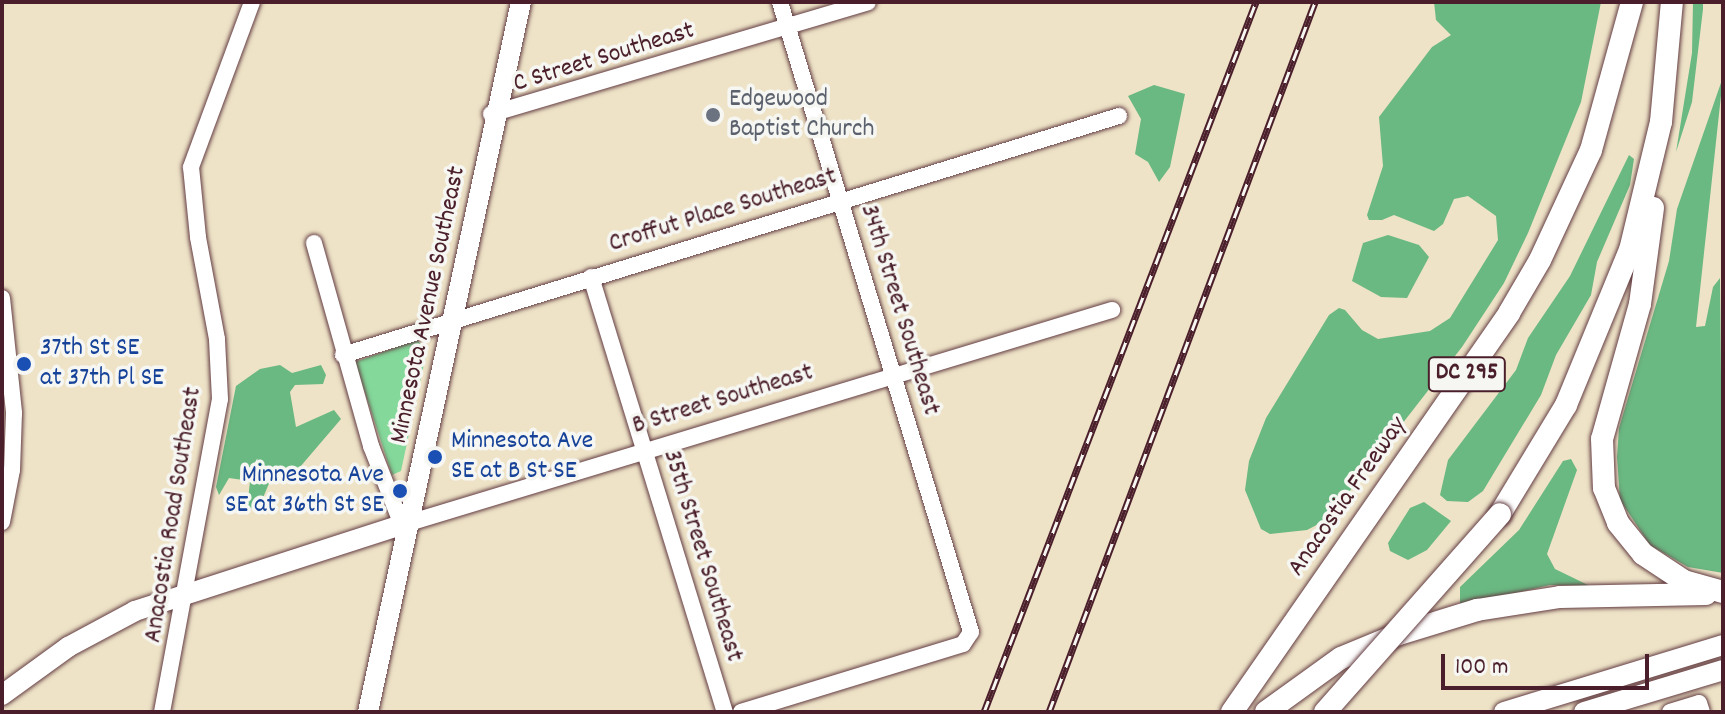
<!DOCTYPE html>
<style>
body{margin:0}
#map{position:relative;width:1725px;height:714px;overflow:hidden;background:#eee3c7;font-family:Dekko,sans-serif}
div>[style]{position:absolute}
.green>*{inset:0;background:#83d89a}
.forest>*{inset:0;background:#6ab882}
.roads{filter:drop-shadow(0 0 2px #633c42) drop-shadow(0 0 2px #633c42)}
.minor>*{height:16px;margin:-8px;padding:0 8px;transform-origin:8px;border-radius:8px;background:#fff}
.major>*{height:20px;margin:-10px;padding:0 10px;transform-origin:10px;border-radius:10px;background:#fff}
.highway>*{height:22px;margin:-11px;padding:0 11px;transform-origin:11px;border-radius:11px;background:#fff}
.rail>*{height:7px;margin-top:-3.5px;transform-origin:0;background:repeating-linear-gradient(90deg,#f6f6f2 0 12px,#4a1f2b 0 24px);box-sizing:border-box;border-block:2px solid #4a1f2b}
.bridges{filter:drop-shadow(0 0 2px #633c42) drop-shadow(0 0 2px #633c42)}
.highway-bridge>*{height:22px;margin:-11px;padding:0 11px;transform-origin:11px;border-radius:11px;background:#fff}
.dots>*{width:22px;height:22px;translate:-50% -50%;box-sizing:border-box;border:4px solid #f6f6f2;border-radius:50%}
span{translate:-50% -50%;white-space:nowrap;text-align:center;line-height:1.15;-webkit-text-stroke:7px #f6f6f2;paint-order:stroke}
.shield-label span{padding:2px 6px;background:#f6f6f2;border:2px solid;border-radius:6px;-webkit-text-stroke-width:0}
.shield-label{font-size:24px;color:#4a1f2b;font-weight:700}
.street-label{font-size:26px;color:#4a1f2b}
.worship-label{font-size:26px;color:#5b616d}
.left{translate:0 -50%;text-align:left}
.transit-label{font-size:26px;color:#164399}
.right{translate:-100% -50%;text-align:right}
.frame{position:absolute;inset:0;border:4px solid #4a1f2b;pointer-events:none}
.scale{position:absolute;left:1441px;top:654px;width:208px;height:36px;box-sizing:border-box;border:4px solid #4a1f2b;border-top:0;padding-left:10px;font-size:24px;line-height:28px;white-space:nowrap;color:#4a1f2b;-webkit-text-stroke:6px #f6f6f2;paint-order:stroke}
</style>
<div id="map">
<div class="green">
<div style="clip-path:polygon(417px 340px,427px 350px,401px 471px,392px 475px,355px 362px)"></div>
</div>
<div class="forest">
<div style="clip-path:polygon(1434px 2px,1601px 2px,1581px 102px,1528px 233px,1504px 283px,1462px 347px,1328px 519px,1307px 530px,1270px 534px,1261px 529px,1245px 490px,1249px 461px,1266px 418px,1329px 315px,1339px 308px,1345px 310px,1362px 330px,1378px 339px,1430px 331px,1450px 318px,1498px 240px,1496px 216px,1468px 196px,1454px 199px,1443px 224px,1434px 231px,1394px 215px,1382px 220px,1369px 220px,1367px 215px,1383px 166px,1379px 117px,1432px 47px,1451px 35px,1436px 20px)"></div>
<div style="clip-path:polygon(1693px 2px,1703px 2px,1703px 9px,1692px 102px,1676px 152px,1692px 53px)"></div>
<div style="clip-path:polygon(1723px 77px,1696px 327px,1705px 326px,1713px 287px,1720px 278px,1723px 573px,1688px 567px,1650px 545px,1620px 500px,1617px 457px,1619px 428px,1669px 261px,1677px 209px)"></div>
<div style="clip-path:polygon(1154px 85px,1185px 94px,1170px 167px,1159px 182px,1148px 162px,1135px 154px,1141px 119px,1128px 96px)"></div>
<div style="clip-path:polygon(1629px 155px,1634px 159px,1630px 185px,1597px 262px,1591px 295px,1556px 355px,1541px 395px,1483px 491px,1468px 502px,1447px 501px,1440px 495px,1448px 460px,1516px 370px,1528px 338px,1570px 276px)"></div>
<div style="clip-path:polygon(1388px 235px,1419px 245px,1429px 257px,1407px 298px,1381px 297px,1352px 281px,1363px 243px)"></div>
<div style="clip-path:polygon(280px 365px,292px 373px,321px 365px,326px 375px,323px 384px,295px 385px,290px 392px,296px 427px,334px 410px,341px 419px,300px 467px,270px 481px,260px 505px,247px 510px,250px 481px,229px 478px,219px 495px,216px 487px,236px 386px,260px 369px)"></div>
<div style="clip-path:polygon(1571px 459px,1577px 470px,1547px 554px,1555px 569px,1590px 586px,1550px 585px,1460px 606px,1460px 587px,1519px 530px,1563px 461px)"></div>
<div style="clip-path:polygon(1424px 502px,1451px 521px,1427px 550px,1408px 560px,1390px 551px,1388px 543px,1410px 508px)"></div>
</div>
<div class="roads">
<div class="minor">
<div style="left:491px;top:114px;width:393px;rotate:-16.5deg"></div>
<div style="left:314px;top:243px;width:211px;rotate:74.3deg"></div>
<div style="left:371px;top:446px;width:85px;rotate:68.6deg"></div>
<div style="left:402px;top:525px;width:742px;rotate:-16.85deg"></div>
<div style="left:591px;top:277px;width:455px;rotate:72.9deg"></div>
<div style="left:2px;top:298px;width:116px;rotate:84deg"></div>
<div style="left:14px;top:413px;width:57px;rotate:92deg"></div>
<div style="left:12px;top:470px;width:53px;rotate:100.9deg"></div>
<div style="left:343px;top:355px;width:812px;rotate:-17.12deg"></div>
<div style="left:162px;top:712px;width:318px;rotate:-79.5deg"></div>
<div style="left:220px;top:399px;width:60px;rotate:-92.9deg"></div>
<div style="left:217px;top:339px;width:104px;rotate:-100.6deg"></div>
<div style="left:198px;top:237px;width:70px;rotate:-95.7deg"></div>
<div style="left:191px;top:167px;width:176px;rotate:-69.7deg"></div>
<div style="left:741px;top:712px;width:232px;rotate:-17deg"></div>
<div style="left:963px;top:644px;width:14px;rotate:-56deg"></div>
<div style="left:971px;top:632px;width:658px;rotate:-106.87deg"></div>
<div style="left:1670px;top:712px;width:30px;rotate:-17deg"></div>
<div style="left:1699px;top:703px;width:9px;rotate:72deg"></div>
</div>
<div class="major">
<div style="left:2px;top:695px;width:82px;rotate:-36deg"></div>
<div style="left:68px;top:647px;width:76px;rotate:-28.2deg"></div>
<div style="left:135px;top:611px;width:281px;rotate:-17.9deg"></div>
<div style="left:368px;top:712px;width:726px;rotate:-77.84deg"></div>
<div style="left:1504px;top:712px;width:229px;rotate:-17deg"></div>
<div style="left:1584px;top:712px;width:145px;rotate:-16.8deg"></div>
</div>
<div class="highway">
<div style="left:1653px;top:208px;width:97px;rotate:97.7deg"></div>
<div style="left:1640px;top:304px;width:140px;rotate:105.7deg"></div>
<div style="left:1602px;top:439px;width:49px;rotate:87.7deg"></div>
<div style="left:1604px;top:488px;width:38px;rotate:68deg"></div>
<div style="left:1618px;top:523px;width:40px;rotate:51deg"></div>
<div style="left:1643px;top:554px;width:49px;rotate:33.4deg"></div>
<div style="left:1684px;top:581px;width:41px;rotate:15.8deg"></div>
<div style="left:1500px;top:514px;width:127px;rotate:-58.8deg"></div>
<div style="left:1566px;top:405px;width:168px;rotate:-67.6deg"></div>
<div style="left:1630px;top:250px;width:132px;rotate:-76.4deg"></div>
<div style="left:1661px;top:122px;width:121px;rotate:-84.8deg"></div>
<div style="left:1232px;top:712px;width:486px;rotate:-55.2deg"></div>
<div style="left:1509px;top:313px;width:61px;rotate:-59.7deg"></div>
<div style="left:1540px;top:260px;width:121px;rotate:-65.1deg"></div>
<div style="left:1591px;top:150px;width:154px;rotate:-74.5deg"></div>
<div style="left:1266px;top:712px;width:92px;rotate:-35.8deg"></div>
<div style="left:1341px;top:658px;width:63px;rotate:-22.5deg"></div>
<div style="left:1399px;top:634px;width:82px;rotate:-17.1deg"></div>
<div style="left:1477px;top:610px;width:84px;rotate:-8.9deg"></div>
<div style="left:1560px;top:597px;width:146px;rotate:-1.2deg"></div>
</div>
</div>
<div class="rail">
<div style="left:984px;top:712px;width:760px;rotate:-69.04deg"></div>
<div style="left:1049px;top:712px;width:758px;rotate:-69.46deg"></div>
</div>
<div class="bridges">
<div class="highway-bridge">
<div style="left:1325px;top:712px;width:264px;rotate:-48.5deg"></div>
</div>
</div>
<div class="dots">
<div style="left:713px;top:115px;background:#6b7280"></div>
<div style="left:24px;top:364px;background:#1a4fb4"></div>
<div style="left:435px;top:457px;background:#1a4fb4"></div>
<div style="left:400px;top:491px;background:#1a4fb4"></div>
</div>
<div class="shield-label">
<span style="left:1467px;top:374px">DC 295</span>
</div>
<div class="street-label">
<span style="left:604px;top:58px;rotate:-17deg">C Street Southeast</span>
<span style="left:723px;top:211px;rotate:-17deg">Croffut Place Southeast</span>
<span style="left:429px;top:305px;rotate:-78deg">Minnesota Avenue Southeast</span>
<span style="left:899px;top:310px;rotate:73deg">34th Street Southeast</span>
<span style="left:723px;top:400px;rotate:-17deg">B Street Southeast</span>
<span style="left:1348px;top:497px;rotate:-55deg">Anacostia Freeway</span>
<span style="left:174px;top:515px;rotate:-81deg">Anacostia Road Southeast</span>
<span style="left:702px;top:556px;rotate:73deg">35th Street Southeast</span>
</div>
<div class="worship-label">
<span class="left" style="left:729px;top:115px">Edgewood<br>Baptist Church</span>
</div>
<div class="transit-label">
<span class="left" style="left:40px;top:364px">37th St SE<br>at 37th Pl SE</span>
<span class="left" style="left:451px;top:457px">Minnesota Ave<br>SE at B St SE</span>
<span class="right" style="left:384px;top:491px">Minnesota Ave<br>SE at 36th St SE</span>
</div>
<div class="frame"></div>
<div class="scale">100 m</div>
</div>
